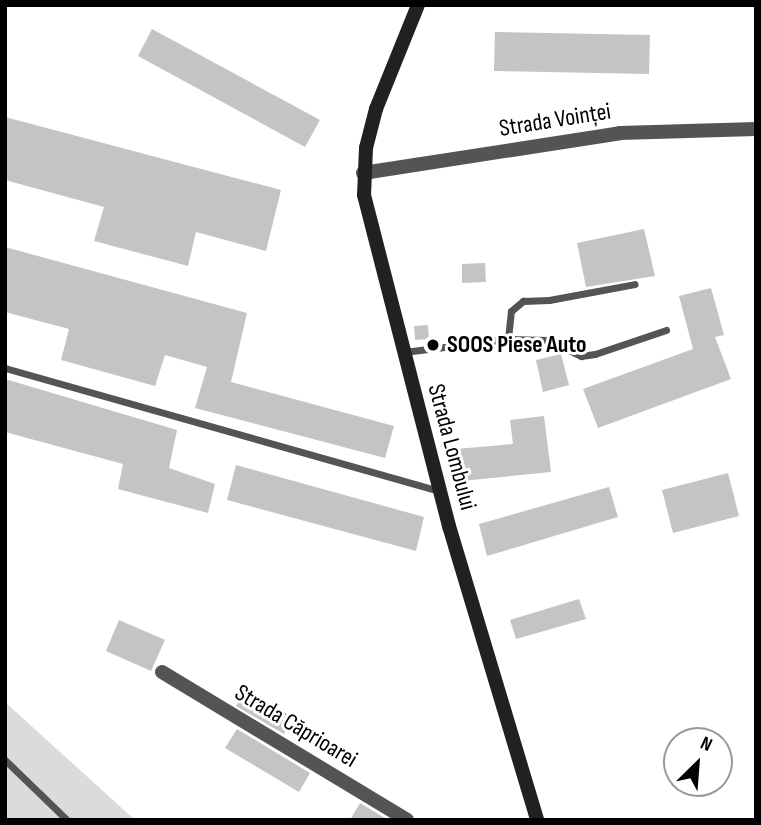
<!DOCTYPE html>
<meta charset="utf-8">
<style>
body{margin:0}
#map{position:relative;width:761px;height:825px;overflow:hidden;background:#fff;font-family:"Sofia Sans Condensed",sans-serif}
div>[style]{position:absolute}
.green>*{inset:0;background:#dbdbdb}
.building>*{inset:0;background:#c4c4c4}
.lane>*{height:7px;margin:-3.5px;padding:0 3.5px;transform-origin:3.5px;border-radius:3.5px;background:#545454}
.street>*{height:14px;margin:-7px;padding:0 7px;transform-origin:7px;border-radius:7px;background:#545454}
.secondary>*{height:14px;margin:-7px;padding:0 7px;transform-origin:7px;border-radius:7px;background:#212121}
.dots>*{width:19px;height:19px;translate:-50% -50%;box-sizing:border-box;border:4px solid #fff;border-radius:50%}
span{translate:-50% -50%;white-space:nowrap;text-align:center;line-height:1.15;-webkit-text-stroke:6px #fff;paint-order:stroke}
.street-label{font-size:24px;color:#000}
.poi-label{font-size:24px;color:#000;font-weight:700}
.left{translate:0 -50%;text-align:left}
.frame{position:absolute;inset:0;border:7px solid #000;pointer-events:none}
.north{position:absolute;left:663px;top:727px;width:70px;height:70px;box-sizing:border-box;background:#fff;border:2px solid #999;border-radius:50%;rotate:25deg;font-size:19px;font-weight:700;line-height:28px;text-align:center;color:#000}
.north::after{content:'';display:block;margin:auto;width:24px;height:32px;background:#000;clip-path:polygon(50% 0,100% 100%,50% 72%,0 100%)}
</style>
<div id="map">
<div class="green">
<div style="clip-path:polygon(5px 702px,135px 820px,5px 820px)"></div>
</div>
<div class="building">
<div style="clip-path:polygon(152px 29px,320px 120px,305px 147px,138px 56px)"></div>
<div style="clip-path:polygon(495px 32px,650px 35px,649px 74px,494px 71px)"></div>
<div style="clip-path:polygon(5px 117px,281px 190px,266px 251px,196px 232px,188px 266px,94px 241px,104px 207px,5px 180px)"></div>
<div style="clip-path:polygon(644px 229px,655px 276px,586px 287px,577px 243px)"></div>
<div style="clip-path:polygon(5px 247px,247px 313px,231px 382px,394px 426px,385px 458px,195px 408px,207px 367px,165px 355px,155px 386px,61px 360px,69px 329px,5px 312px)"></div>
<div style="clip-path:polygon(485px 263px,486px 282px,462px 283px,462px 264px)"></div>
<div style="clip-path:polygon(711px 288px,724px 335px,715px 337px,731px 379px,598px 428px,583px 389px,693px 349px,679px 296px)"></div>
<div style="clip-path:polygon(428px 325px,429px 339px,415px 340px,414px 326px)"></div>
<div style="clip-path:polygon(561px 354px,569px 385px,543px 392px,536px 360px)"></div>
<div style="clip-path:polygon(5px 379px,177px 430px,169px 468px,215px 484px,208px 513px,118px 489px,123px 464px,5px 432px)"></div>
<div style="clip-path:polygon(544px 416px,551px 472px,462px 481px,456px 449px,513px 444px,510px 420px)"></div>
<div style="clip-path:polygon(236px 465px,424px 517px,416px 551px,227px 500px)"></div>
<div style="clip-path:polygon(728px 473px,739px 516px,673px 533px,662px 490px)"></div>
<div style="clip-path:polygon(609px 487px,618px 517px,487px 556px,479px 524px)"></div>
<div style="clip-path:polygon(579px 599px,586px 619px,516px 639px,510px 620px)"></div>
<div style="clip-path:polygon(119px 620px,165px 640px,151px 671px,106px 651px)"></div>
<div style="clip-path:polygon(246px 689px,294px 718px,284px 734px,236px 706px)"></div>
<div style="clip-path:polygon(237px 729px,310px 773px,299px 792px,225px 748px)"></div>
<div style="clip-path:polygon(360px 803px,388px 820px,350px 820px)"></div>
</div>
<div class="lane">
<div style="left:508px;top:339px;width:40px;rotate:1.4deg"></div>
<div style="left:548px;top:340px;width:37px;rotate:26deg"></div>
<div style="left:581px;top:356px;width:14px;rotate:-8deg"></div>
<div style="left:595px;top:354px;width:75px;rotate:-18.7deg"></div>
<div style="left:404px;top:352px;width:105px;rotate:-7.1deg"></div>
<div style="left:508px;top:339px;width:28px;rotate:-84deg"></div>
<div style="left:511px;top:311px;width:16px;rotate:-40deg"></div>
<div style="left:523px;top:301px;width:26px;rotate:-2deg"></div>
<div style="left:549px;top:300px;width:87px;rotate:-10.5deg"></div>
<div style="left:5px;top:368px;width:451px;rotate:15.8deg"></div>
<div style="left:5px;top:760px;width:86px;rotate:44.1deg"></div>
</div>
<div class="street">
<div style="left:363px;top:173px;width:260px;rotate:-8.8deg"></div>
<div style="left:620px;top:133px;width:136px;rotate:-1.7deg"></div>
<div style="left:162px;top:672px;width:286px;rotate:31.1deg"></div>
</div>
<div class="secondary">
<div style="left:418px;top:5px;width:112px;rotate:112deg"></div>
<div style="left:376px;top:109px;width:40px;rotate:104.4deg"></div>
<div style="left:366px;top:148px;width:47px;rotate:92.4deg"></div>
<div style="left:364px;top:195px;width:342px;rotate:75.6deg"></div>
<div style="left:449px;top:526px;width:307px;rotate:73.3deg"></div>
</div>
<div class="dots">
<div style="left:433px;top:345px;background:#000"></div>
</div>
<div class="street-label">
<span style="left:555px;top:120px;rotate:-9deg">Strada Voinței</span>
<span style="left:452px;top:447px;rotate:75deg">Strada Lombului</span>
<span style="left:296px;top:726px;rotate:31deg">Strada Căprioarei</span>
</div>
<div class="poi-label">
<span class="left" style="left:447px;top:345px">SOOS Piese Auto</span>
</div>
<div class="frame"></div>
<div class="north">N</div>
</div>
